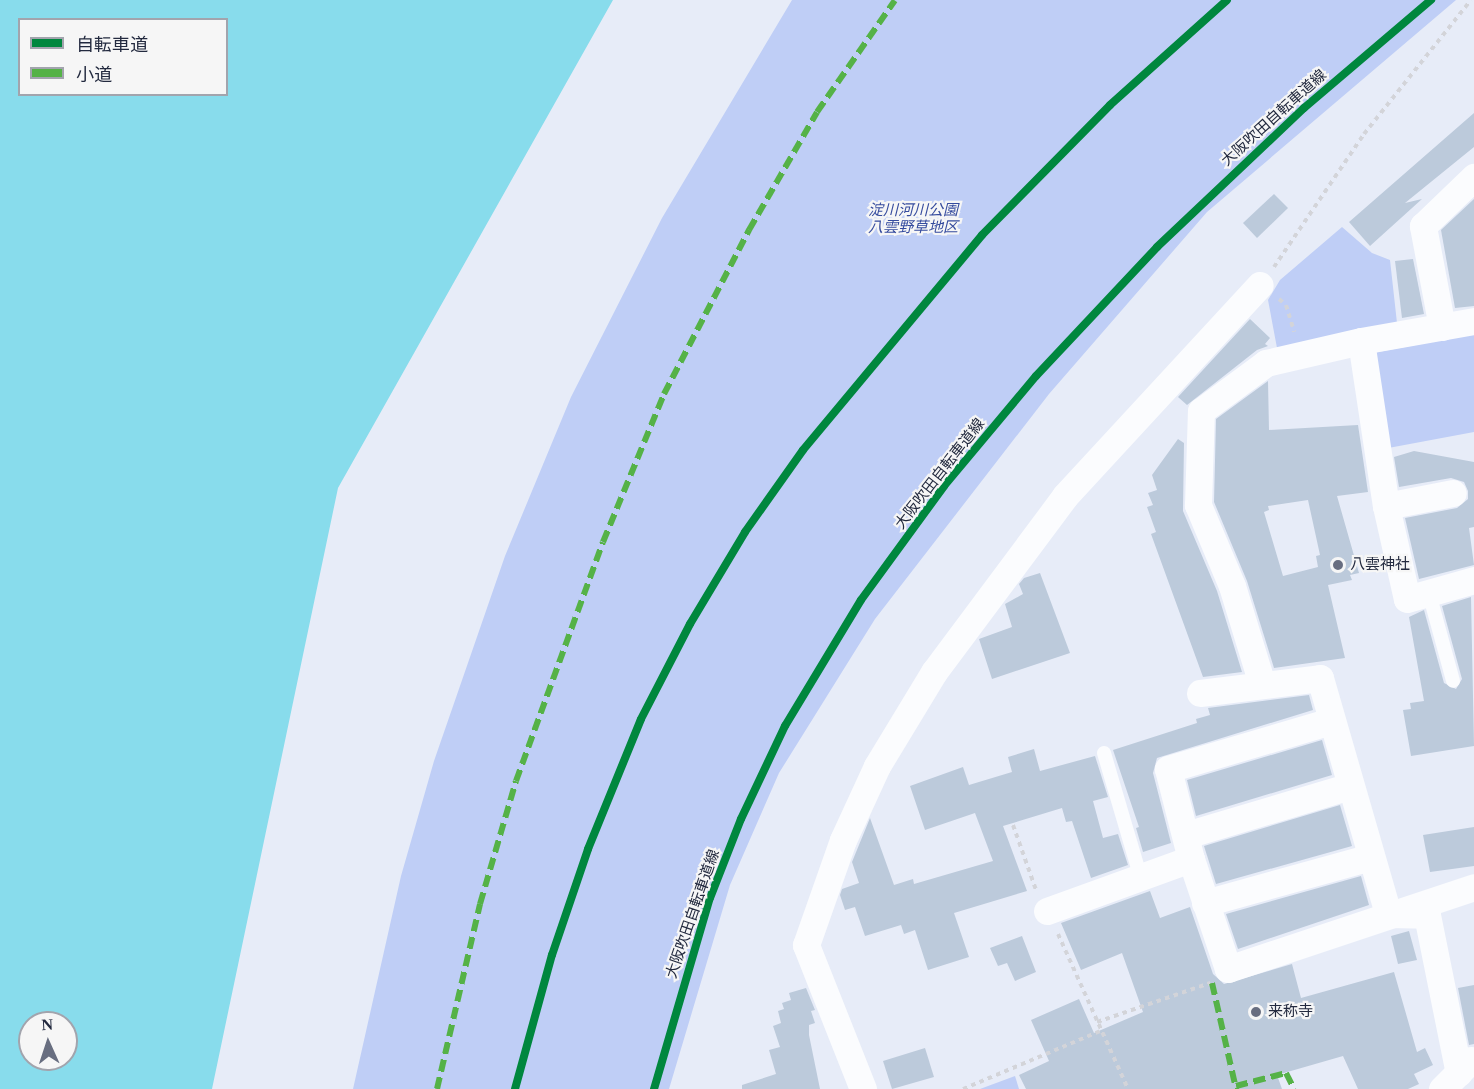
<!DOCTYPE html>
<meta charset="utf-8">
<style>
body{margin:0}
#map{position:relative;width:1474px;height:1089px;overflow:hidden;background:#e7ecf8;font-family:"Times New Roman","Noto Sans JP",serif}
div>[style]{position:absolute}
.green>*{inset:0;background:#bfcef6}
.water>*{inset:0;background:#88dcec}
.building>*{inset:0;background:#bccadb}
.path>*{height:4px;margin-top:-2px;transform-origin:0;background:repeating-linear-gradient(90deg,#d3d4d9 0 4.5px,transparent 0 9px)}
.lane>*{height:14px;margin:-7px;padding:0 7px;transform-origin:7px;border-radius:7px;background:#fbfcfe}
.street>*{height:27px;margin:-13.5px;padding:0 13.5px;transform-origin:13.5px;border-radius:13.5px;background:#fbfcfe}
.quiet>*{height:6px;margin-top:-3px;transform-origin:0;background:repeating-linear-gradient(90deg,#55b247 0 12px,transparent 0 18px)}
.cycleway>*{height:8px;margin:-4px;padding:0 4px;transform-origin:4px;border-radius:4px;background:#00873e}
.dots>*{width:16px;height:16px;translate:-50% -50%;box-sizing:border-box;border:3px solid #f6f6f6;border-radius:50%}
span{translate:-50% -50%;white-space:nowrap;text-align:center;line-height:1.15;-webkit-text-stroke:4.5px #f6f6f6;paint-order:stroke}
.street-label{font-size:15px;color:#232a3f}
.park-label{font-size:15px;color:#354b9e;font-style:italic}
.poi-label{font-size:15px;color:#232a3f}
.left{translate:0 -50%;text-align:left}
.legend{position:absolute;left:18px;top:18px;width:210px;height:78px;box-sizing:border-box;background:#f6f6f6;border:2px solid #a2a4ad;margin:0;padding:8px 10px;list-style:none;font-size:18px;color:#232a3f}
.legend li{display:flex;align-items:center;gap:12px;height:30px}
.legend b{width:30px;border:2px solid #a2a4ad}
.north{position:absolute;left:18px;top:1011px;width:60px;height:60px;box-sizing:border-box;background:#f6f6f6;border:2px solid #a2a4ad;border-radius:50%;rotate:357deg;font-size:16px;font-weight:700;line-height:24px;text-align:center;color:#232a3f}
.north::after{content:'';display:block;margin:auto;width:21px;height:27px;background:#686e80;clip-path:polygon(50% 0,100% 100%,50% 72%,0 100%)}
</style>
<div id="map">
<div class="green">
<div style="clip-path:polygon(792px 0,1456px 0,1207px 212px,1049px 394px,875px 619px,779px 773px,730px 885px,669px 1089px,353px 1089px,401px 876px,434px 761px,505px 556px,571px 397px,662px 218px)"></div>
<div style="clip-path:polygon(1342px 227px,1372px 253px,1390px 260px,1397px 323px,1277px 348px,1268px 300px,1280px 280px)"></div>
<div style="clip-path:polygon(1474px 334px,1474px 432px,1383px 449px,1373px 353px)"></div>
<div style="clip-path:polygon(1015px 1076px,1019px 1089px,980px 1089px)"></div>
</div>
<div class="water">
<div style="clip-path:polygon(evenodd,0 0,613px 0,338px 488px,212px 1089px,0 1089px,0 0,20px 20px,226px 20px,226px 94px,20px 94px,20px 20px,0 0,30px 1023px,66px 1023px,66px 1059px,30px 1059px,30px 1023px)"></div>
</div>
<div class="building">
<div style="clip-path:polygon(1474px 113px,1474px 147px,1405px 203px,1422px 199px,1370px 246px,1349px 222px)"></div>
<div style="clip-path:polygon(1274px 194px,1288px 208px,1257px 238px,1243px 223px)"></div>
<div style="clip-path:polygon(1474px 199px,1474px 306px,1455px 308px,1441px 230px)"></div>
<div style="clip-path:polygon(1413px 259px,1424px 314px,1402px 318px,1395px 261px)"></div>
<div style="clip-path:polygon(1250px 319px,1270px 338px,1265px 344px,1268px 346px,1257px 350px,1187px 405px,1178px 397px)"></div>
<div style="clip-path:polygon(evenodd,1268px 381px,1269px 430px,1358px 425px,1368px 492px,1337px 496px,1359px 573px,1350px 575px,1352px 580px,1328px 585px,1345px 658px,1274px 668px,1247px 581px,1214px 502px,1216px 419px,1268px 381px,1308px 500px,1320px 555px,1316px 556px,1318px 567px,1283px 576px,1264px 512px,1269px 510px,1268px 506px,1308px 500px)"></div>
<div style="clip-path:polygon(1178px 439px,1184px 443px,1183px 511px,1217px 591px,1242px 672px,1203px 677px,1151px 534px,1156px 532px,1147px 507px,1153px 505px,1148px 493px,1157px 490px,1152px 475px)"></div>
<div style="clip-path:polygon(1414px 451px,1474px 462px,1474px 527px,1469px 528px,1474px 565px,1419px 579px,1405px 518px,1457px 508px,1468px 499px,1468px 491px,1464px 482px,1451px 478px,1399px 487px,1394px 457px)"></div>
<div style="clip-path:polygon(1040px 573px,1070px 653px,992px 679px,979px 639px,1012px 627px,1005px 604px,1023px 594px,1019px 584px,1024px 578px)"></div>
<div style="clip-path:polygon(1471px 597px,1474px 746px,1411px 756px,1403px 710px,1411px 709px,1410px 703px,1424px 701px,1409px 617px,1424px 610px,1444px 683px,1456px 689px,1462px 679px,1442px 606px)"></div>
<div style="clip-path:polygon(1309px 695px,1313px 710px,1157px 758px,1153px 773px,1171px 843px,1143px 852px,1136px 828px,1139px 827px,1113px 750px,1197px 723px,1196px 719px,1210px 715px,1208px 708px)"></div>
<div style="clip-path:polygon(1322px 740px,1332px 775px,1196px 816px,1187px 780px)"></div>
<div style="clip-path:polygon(1034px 749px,1040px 771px,1095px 756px,1108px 797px,1093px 801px,1103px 838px,1118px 834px,1128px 865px,1091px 878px,1072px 821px,1066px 822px,1062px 808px,1003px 826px,1027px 891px,954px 913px,969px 957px,928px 970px,915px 930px,904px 934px,901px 925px,865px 936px,855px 907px,845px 910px,840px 895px,842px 889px,859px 883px,852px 862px,870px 818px,894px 885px,913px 879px,914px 884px,993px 861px,975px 813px,925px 830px,910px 786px,963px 767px,969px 785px,1012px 772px,1008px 757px)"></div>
<div style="clip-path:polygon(1340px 805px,1352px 846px,1216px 884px,1204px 846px)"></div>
<div style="clip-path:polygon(1474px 827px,1474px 866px,1430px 872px,1423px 835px)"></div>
<div style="clip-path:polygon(1361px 876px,1369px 905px,1238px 949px,1226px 914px)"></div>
<div style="clip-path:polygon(1150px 891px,1160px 918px,1190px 907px,1213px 974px,1224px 984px,1292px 964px,1301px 998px,1394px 972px,1417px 1052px,1425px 1048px,1433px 1065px,1414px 1074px,1419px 1084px,1408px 1089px,1358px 1089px,1343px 1056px,1277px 1075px,1282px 1089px,1026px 1089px,1019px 1075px,1049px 1061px,1031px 1020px,1079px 999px,1094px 1033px,1143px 1012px,1122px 953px,1081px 970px,1061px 923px)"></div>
<div style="clip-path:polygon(1409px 931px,1417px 960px,1398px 964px,1391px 936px)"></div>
<div style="clip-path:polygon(1022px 936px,1036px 972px,1015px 981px,1007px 963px,998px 966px,990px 948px)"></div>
<div style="clip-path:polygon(1474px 985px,1474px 1044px,1469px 1045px,1458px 988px)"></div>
<div style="clip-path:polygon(806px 988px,815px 1010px,811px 1011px,815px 1023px,809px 1025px,809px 1035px,820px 1089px,742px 1089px,742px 1085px,776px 1074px,769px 1050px,780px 1047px,773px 1026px,781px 1023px,778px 1011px,784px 1009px,782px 1003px,791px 1000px,789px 993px)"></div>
<div style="clip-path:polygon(925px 1048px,934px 1077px,892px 1089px,883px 1061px)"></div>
</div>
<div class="path">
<div style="left:1274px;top:267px;width:161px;rotate:-55.9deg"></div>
<div style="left:1364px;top:134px;width:171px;rotate:-51.4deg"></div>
<div style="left:1279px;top:299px;width:9px;rotate:41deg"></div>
<div style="left:1286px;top:305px;width:28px;rotate:73deg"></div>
<div style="left:1013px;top:825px;width:69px;rotate:70.5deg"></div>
<div style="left:1058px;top:934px;width:170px;rotate:65.7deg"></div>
<div style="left:1097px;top:1022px;width:120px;rotate:-19deg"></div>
<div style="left:654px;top:1089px;width:199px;rotate:-73.7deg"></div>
<div style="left:710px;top:898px;width:85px;rotate:-68.6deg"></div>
<div style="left:741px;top:819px;width:103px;rotate:-64.7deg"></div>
<div style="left:785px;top:726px;width:147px;rotate:-58.9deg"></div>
<div style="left:861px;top:600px;width:141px;rotate:-53.9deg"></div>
<div style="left:944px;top:486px;width:143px;rotate:-50.1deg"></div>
<div style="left:1036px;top:376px;width:177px;rotate:-46.8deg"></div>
<div style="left:1157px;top:247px;width:202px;rotate:-43.4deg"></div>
<div style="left:1304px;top:108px;width:167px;rotate:-40.4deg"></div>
<div style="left:963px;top:1089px;width:149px;rotate:-22.9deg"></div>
</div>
<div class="lane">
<div style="left:1429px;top:593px;width:91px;rotate:74.7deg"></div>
<div style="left:1104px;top:753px;width:127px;rotate:73.6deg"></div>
</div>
<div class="street">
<div style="left:1442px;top:327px;width:103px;rotate:-100.7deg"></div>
<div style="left:1423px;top:226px;width:71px;rotate:-43.9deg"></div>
<div style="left:1361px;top:341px;width:167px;rotate:81.4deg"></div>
<div style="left:1386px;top:506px;width:95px;rotate:77.3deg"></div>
<div style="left:1407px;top:599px;width:70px;rotate:-15.8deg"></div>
<div style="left:1386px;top:506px;width:68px;rotate:-11deg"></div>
<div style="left:1262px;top:684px;width:102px;rotate:-107deg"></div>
<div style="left:1232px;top:586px;width:88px;rotate:-112.8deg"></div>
<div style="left:1198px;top:505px;width:94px;rotate:-88.2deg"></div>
<div style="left:1201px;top:411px;width:81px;rotate:-36.4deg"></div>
<div style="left:1266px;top:363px;width:98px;rotate:-13deg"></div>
<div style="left:1361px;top:341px;width:115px;rotate:-10deg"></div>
<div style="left:1200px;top:693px;width:121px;rotate:-7.1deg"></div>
<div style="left:1320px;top:678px;width:246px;rotate:73.9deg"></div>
<div style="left:1388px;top:914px;width:39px;rotate:1deg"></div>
<div style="left:1427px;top:915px;width:161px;rotate:78.6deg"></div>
<div style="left:1331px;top:721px;width:170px;rotate:163.6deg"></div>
<div style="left:1168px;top:769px;width:93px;rotate:75.7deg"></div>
<div style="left:1191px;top:859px;width:116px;rotate:71.4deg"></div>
<div style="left:1228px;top:969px;width:259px;rotate:-18.4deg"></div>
<div style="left:1186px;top:835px;width:171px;rotate:-16.6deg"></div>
<div style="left:1205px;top:903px;width:172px;rotate:-15.5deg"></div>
<div style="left:1047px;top:911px;width:153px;rotate:-19.9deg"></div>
<div style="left:863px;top:1089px;width:155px;rotate:-111.6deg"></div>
<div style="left:806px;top:945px;width:111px;rotate:-70.6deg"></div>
<div style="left:843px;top:840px;width:81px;rotate:-65.3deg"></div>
<div style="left:877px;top:766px;width:110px;rotate:-58.8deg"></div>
<div style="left:934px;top:672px;width:219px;rotate:-53.3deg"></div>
<div style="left:1065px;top:496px;width:287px;rotate:-47.3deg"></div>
<div style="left:1442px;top:1089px;width:41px;rotate:-45deg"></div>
</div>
<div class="quiet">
<div style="left:1212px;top:983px;width:109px;rotate:77.2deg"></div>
<div style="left:1236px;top:1086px;width:52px;rotate:-14.6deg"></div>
<div style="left:1286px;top:1073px;width:18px;rotate:63deg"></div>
<div style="left:437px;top:1089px;width:190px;rotate:-76.9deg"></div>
<div style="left:480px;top:904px;width:128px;rotate:-73.7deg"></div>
<div style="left:516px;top:781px;width:254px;rotate:-70deg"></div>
<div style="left:603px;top:542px;width:160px;rotate:-67.6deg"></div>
<div style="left:664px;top:394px;width:185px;rotate:-62.6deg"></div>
<div style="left:749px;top:230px;width:136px;rotate:-60deg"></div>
<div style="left:817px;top:112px;width:136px;rotate:-55.1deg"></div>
</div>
<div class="cycleway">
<div style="left:515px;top:1089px;width:139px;rotate:-74.6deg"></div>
<div style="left:552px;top:955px;width:112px;rotate:-71.2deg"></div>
<div style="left:588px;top:849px;width:140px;rotate:-67.8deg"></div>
<div style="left:641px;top:719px;width:107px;rotate:-62.7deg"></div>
<div style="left:690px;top:624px;width:107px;rotate:-59.1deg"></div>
<div style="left:745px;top:532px;width:100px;rotate:-54.7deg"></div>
<div style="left:803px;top:450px;width:280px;rotate:-50.2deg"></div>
<div style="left:982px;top:235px;width:182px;rotate:-45.4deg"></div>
<div style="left:1110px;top:105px;width:157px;rotate:-41.9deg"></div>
<div style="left:654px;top:1089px;width:199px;rotate:-73.7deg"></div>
<div style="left:710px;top:898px;width:85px;rotate:-68.6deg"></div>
<div style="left:741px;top:819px;width:103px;rotate:-64.7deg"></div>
<div style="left:785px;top:726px;width:147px;rotate:-58.9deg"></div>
<div style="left:861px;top:600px;width:141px;rotate:-53.9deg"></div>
<div style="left:944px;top:486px;width:143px;rotate:-50.1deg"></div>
<div style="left:1036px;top:376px;width:177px;rotate:-46.8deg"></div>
<div style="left:1157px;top:247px;width:202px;rotate:-43.4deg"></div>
<div style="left:1304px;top:108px;width:167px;rotate:-40.4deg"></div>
</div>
<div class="dots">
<div style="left:1338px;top:565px;background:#686e80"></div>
<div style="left:1256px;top:1012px;background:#686e80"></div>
</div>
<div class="street-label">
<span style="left:1274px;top:118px;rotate:-42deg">大阪吹田自転車道線</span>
<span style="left:940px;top:474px;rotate:-52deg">大阪吹田自転車道線</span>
<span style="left:693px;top:914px;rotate:-71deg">大阪吹田自転車道線</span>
</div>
<div class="park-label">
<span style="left:913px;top:219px">淀川河川公園<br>八雲野草地区</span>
</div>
<div class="poi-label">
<span class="left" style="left:1350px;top:565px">八雲神社</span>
<span class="left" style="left:1268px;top:1012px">来称寺</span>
</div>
<ul class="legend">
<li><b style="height:8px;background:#00873e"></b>自転車道</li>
<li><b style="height:8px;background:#55b247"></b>小道</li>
</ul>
<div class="north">N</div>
</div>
